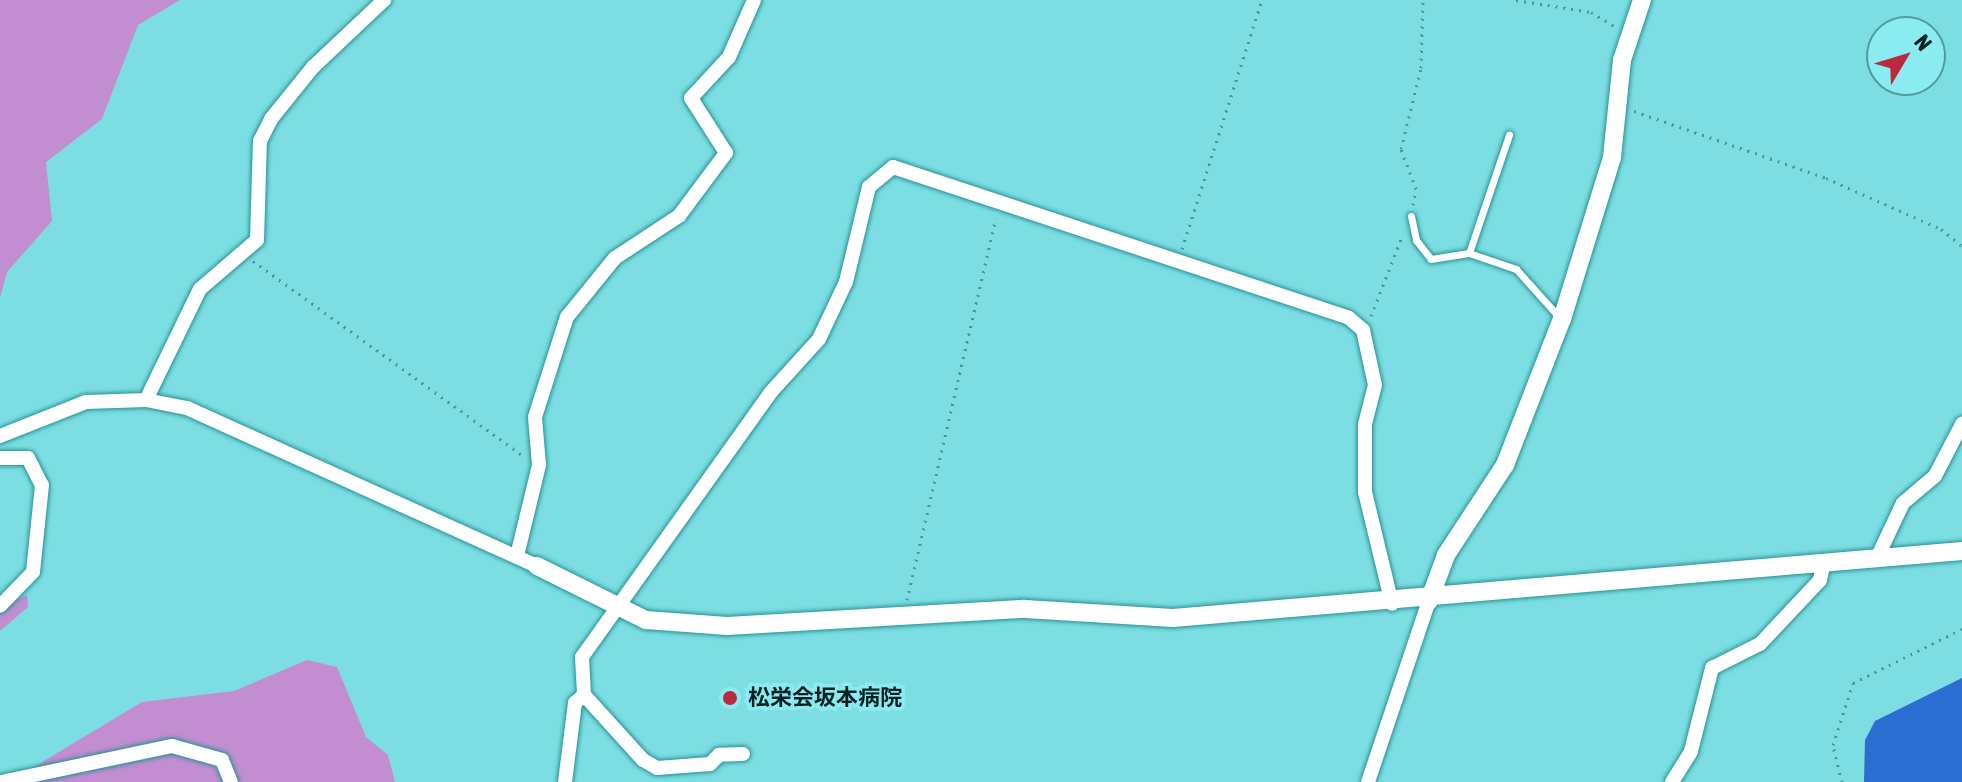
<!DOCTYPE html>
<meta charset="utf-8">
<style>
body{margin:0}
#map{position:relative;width:1962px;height:782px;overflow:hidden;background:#7cdee2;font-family:"Asap Condensed","Noto Sans JP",sans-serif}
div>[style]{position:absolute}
.green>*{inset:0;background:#c38dd1}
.water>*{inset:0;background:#2b6dd0}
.path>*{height:3px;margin-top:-1.5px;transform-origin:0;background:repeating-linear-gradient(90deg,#4c9598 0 2px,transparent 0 8px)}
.roads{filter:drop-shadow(0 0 2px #279296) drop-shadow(0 0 2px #279296)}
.service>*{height:7px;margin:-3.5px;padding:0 3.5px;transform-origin:3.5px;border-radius:3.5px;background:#fff}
.minor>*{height:14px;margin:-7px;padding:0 7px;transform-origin:7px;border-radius:7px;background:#fff}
.tertiary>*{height:18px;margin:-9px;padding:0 9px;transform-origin:9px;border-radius:9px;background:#fff}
.dots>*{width:22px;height:22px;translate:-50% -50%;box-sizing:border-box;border:4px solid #8aecf0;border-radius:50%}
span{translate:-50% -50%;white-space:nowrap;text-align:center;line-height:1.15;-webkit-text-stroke:7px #8aecf0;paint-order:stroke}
.poi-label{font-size:22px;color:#002021;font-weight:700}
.left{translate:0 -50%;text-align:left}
.north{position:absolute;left:1866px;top:16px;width:80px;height:80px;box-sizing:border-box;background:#8aecf0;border:2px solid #539a9d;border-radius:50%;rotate:52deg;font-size:22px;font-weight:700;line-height:32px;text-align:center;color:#002021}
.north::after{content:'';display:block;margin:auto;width:28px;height:36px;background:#ba293e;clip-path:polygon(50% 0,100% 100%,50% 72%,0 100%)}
</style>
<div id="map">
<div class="green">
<div style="clip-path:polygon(0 0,180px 0,138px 25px,102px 119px,46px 162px,52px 221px,7px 272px,0 298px)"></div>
<div style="clip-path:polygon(0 594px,16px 600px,27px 595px,28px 607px,0 631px)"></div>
<div style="clip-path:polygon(307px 660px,337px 667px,366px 737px,388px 755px,395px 782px,9px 782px,142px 702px,234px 691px)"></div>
</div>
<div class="water">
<div style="clip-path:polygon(1962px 678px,1962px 782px,1864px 782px,1865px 740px,1875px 721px)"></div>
</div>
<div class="path">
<div style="left:1516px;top:0;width:76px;rotate:9.1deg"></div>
<div style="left:1591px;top:12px;width:29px;rotate:31deg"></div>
<div style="left:1634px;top:111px;width:203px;rotate:19.2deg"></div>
<div style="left:1826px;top:178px;width:126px;rotate:23.9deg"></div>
<div style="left:1941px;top:229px;width:27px;rotate:39deg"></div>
<div style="left:1413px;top:205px;width:16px;rotate:-79deg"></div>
<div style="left:1416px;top:189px;width:43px;rotate:-110.6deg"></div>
<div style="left:1401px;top:149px;width:83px;rotate:-76.1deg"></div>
<div style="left:1421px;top:68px;width:68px;rotate:-88.3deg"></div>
<div style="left:1182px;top:249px;width:262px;rotate:-72.2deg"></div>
<div style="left:253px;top:261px;width:332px;rotate:35.8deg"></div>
<div style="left:1371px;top:316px;width:88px;rotate:-68.7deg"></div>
<div style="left:907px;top:600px;width:392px;rotate:-76.9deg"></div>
<div style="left:1842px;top:782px;width:38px;rotate:-104deg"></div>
<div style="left:1833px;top:745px;width:65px;rotate:-72.1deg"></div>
<div style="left:1853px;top:683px;width:122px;rotate:-26.4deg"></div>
</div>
<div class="roads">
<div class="service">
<div style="left:1411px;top:216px;width:25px;rotate:78deg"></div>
<div style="left:1416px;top:240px;width:24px;rotate:52deg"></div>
<div style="left:1431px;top:259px;width:38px;rotate:-9deg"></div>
<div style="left:1469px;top:253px;width:50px;rotate:18.8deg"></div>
<div style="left:1516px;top:269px;width:66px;rotate:48.1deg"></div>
<div style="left:1469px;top:253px;width:125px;rotate:-71.3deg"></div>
</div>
<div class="minor">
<div style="left:146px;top:400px;width:123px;rotate:-64.1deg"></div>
<div style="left:200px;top:289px;width:75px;rotate:-40.7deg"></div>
<div style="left:257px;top:240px;width:99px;rotate:-88.3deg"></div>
<div style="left:260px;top:141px;width:25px;rotate:-63deg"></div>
<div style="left:271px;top:119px;width:67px;rotate:-51.1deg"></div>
<div style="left:313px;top:67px;width:98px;rotate:-43.3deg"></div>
<div style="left:0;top:436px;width:92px;rotate:-21.6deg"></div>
<div style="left:86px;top:402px;width:60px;rotate:-1.9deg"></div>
<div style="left:146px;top:400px;width:42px;rotate:11deg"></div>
<div style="left:187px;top:408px;width:384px;rotate:24.3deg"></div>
<div style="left:0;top:458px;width:28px"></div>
<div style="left:28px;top:458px;width:30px;rotate:63deg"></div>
<div style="left:42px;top:485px;width:87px;rotate:95.9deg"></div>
<div style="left:33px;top:572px;width:47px;rotate:134.1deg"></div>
<div style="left:517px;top:556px;width:94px;rotate:-76.4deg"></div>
<div style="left:539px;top:465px;width:48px;rotate:-94.8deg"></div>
<div style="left:535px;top:417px;width:105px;rotate:-72.3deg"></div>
<div style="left:567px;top:317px;width:76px;rotate:-50.9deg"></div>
<div style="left:615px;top:258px;width:77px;rotate:-33.3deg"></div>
<div style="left:679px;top:216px;width:79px;rotate:-53.3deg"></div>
<div style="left:726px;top:153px;width:65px;rotate:-122.5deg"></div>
<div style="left:691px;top:98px;width:56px;rotate:-47.2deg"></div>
<div style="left:729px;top:57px;width:62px;rotate:-66.3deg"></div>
<div style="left:1877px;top:558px;width:61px;rotate:-64.7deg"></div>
<div style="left:1903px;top:503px;width:42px;rotate:-40.2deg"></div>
<div style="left:1935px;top:476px;width:59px;rotate:-62.6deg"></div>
<div style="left:743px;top:754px;width:24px;rotate:178deg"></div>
<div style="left:719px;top:755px;width:13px;rotate:135deg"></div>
<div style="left:710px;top:764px;width:53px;rotate:175.7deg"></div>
<div style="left:657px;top:768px;width:16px;rotate:-150deg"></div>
<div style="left:643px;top:760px;width:88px;rotate:-132.2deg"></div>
<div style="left:584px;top:695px;width:38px;rotate:-93deg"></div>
<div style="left:582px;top:657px;width:325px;rotate:-54.5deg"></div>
<div style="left:771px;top:392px;width:72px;rotate:-47.8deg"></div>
<div style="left:819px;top:339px;width:63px;rotate:-64.7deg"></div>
<div style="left:846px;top:282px;width:98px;rotate:-76.4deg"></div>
<div style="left:869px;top:187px;width:31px;rotate:-40deg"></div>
<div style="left:893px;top:167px;width:480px;rotate:18.3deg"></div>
<div style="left:1349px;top:318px;width:18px;rotate:41deg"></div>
<div style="left:1363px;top:330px;width:56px;rotate:77.7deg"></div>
<div style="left:1375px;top:385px;width:40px;rotate:104.4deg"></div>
<div style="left:1365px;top:424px;width:68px;rotate:90deg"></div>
<div style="left:1365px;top:492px;width:115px;rotate:76.4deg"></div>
<div style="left:1px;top:782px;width:175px;rotate:-11.9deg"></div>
<div style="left:172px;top:746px;width:52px;rotate:15.6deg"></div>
<div style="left:222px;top:760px;width:24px;rotate:68deg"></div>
<div style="left:565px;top:782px;width:80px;rotate:-82.8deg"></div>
<div style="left:575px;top:703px;width:12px;rotate:-42deg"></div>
<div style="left:1368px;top:782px;width:191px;rotate:-71.4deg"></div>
<div style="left:1672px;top:782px;width:36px;rotate:-58deg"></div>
<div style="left:1691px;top:751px;width:86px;rotate:-75.8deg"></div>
<div style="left:1712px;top:668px;width:54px;rotate:-26.6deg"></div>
<div style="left:1760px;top:644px;width:88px;rotate:-46.8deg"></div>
<div style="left:1820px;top:580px;width:14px;rotate:-78deg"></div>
</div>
<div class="tertiary">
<div style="left:537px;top:566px;width:122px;rotate:26.4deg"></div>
<div style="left:646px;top:620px;width:81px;rotate:4.2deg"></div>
<div style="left:727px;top:626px;width:298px;rotate:-3.3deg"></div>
<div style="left:1025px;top:609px;width:148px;rotate:3.5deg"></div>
<div style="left:1173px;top:618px;width:792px;rotate:-4.85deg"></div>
<div style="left:1429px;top:601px;width:49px;rotate:-69.7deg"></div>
<div style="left:1446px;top:555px;width:108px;rotate:-56.8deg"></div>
<div style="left:1505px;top:465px;width:157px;rotate:-68.7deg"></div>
<div style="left:1562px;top:319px;width:170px;rotate:-72.8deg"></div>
<div style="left:1612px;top:157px;width:98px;rotate:-84.1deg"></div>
<div style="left:1622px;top:60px;width:63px;rotate:-71.6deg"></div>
</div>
</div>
<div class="dots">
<div style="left:730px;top:698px;background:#ba293e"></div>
</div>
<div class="poi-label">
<span class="left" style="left:748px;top:698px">松栄会坂本病院</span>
</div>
<div class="north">N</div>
</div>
